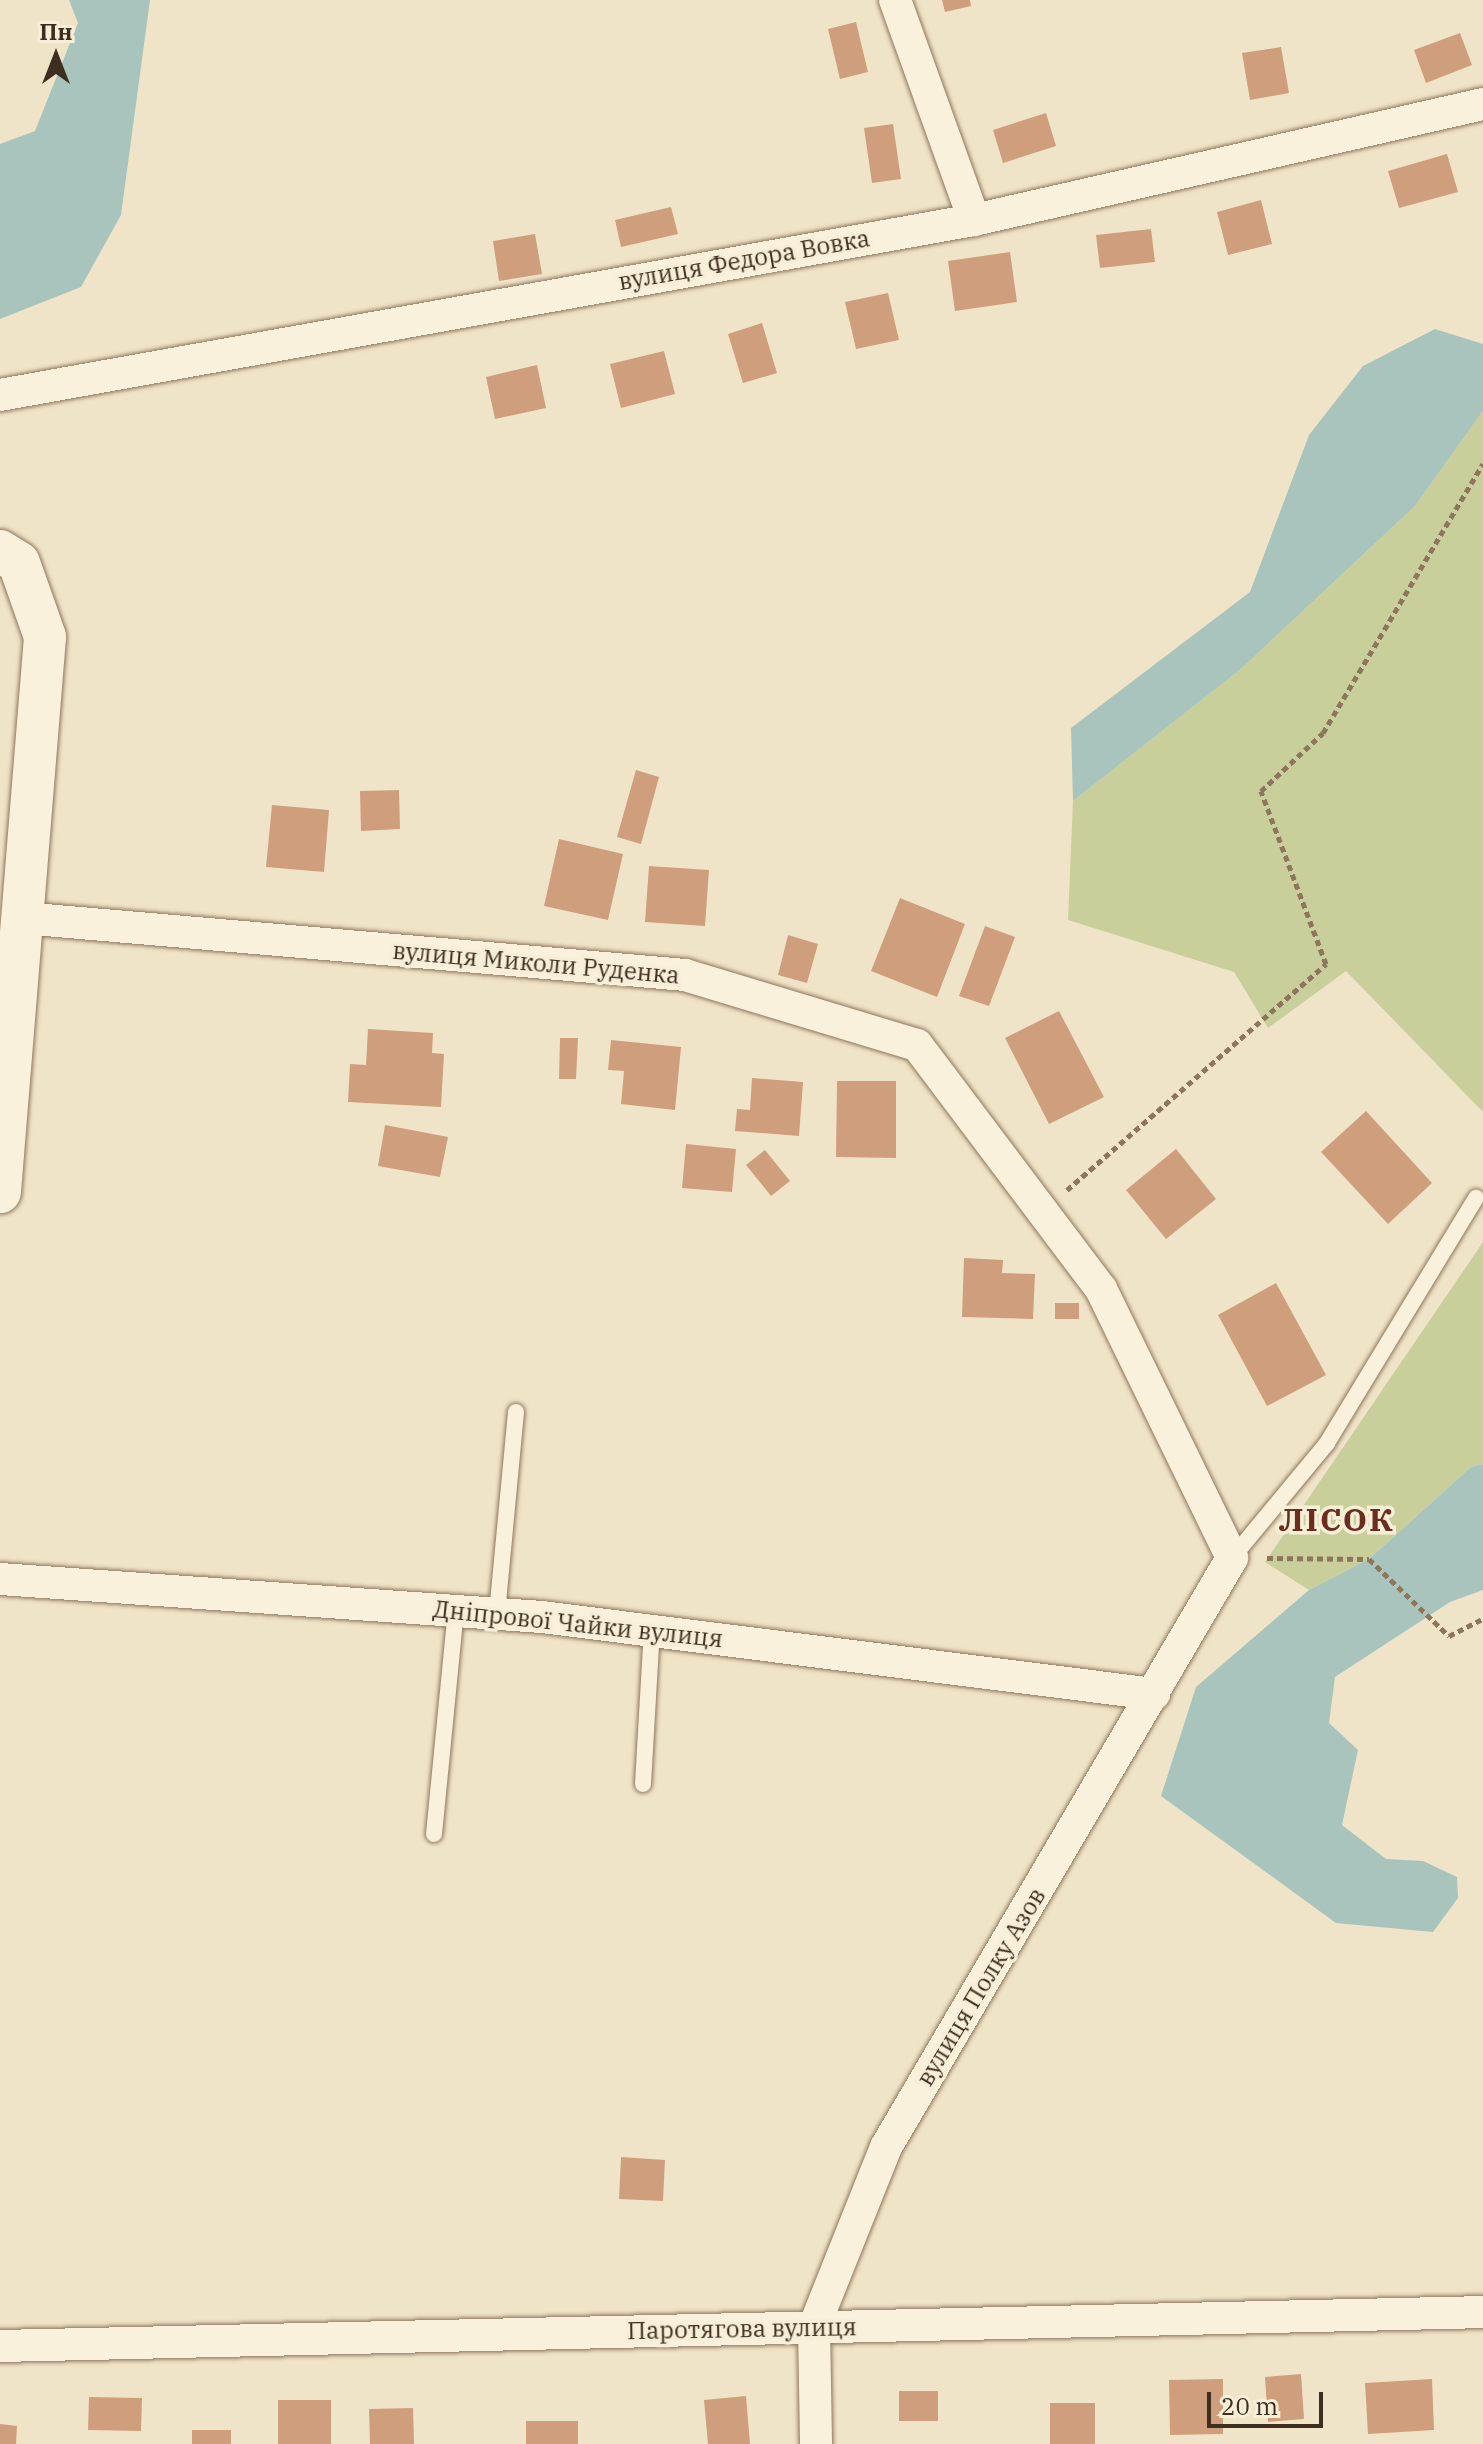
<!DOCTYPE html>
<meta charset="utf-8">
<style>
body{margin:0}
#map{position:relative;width:1483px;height:2444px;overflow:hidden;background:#f0e4c8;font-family:"IBM Plex Serif",serif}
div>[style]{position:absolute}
.green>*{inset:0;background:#c9cf9b}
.water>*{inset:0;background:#a9c4bc}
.building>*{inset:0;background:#cf9f7d}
.path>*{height:5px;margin-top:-2.5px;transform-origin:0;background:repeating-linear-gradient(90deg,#8d765c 0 6px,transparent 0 10px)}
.roads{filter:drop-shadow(0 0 2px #8d765c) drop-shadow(0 0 2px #8d765c)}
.service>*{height:16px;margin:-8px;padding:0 8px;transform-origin:8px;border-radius:8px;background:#faf1dc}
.minor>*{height:32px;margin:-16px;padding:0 16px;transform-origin:16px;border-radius:16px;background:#faf1dc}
.tertiary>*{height:42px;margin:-21px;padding:0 21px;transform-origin:21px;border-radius:21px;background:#faf1dc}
span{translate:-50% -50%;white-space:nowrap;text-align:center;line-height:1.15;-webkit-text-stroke:7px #f7eed8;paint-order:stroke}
.street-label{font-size:24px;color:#3d2e20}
.district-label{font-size:32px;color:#6b2e1e;font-weight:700;letter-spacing:2px}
.north{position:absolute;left:16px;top:16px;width:80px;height:80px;-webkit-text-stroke:6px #f7eed8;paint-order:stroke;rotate:0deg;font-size:22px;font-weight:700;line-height:32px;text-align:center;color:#3d2e20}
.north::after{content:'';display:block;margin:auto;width:28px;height:36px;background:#3d2e20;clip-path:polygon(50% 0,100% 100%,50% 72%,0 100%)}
.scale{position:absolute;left:1207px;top:2392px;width:116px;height:36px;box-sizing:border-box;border:4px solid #3d2e20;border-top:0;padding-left:10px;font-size:24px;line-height:28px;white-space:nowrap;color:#3d2e20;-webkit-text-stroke:6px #f7eed8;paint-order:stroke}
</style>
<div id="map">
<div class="green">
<div style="clip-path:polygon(1483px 411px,1483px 1112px,1346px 971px,1268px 1028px,1234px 972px,1068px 920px,1073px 801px,1241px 669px,1415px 506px)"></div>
<div style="clip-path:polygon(1483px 1242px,1483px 1464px,1471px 1467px,1369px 1559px,1309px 1590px,1265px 1562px)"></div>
</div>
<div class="water">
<div style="clip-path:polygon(69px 0,150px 0,121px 215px,81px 287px,0 319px,0 144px,35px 131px,78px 23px)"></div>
<div style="clip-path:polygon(1435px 329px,1483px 344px,1483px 411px,1415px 506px,1241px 669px,1073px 801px,1071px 728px,1250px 592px,1309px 435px,1363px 366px)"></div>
<div style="clip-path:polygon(1483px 1464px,1483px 1590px,1450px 1602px,1335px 1677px,1329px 1723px,1358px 1750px,1342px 1825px,1386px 1859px,1423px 1861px,1457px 1877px,1458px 1898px,1433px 1932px,1336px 1923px,1161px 1796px,1196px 1687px,1309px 1590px,1369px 1559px,1471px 1467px)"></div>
</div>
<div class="building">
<div style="clip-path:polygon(942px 0,970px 0,971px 6px,945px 12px)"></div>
<div style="clip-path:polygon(856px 22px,868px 72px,840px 79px,828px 29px)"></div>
<div style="clip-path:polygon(1460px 33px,1472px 65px,1426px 83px,1414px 50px)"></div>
<div style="clip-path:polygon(1281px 47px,1289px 93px,1250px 100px,1242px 53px)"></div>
<div style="clip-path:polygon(1046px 113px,1056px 146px,1003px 163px,993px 130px)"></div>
<div style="clip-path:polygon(893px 124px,901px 179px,872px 183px,864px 128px)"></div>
<div style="clip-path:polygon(1447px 154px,1458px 192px,1399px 208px,1388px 171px)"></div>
<div style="clip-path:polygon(1261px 200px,1272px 244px,1228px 255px,1217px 212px)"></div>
<div style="clip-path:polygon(671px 207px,678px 234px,621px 247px,615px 220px)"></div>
<div style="clip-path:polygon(1151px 229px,1155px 262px,1100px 268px,1096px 235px)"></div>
<div style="clip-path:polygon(535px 234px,542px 274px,499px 281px,493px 241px)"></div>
<div style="clip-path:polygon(1010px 252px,1017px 302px,955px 311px,948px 261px)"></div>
<div style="clip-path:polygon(888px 293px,899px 340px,856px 349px,845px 302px)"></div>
<div style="clip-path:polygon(762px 323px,777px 373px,743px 383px,728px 334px)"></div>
<div style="clip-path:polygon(664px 351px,675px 394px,621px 408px,610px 364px)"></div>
<div style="clip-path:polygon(537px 365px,546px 408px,495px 419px,486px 377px)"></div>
<div style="clip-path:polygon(636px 770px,659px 777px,641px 844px,617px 837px)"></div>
<div style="clip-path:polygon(399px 790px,400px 829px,361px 831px,360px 791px)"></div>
<div style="clip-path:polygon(272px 805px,329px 810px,324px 872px,266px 867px)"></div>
<div style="clip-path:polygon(559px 839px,623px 854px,608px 920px,544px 906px)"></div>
<div style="clip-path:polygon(649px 866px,709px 870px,705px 926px,645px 922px)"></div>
<div style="clip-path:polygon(900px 898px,965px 924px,937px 997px,871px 971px)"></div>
<div style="clip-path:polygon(985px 926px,1015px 937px,989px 1006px,959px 996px)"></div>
<div style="clip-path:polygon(788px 935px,818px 944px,807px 983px,778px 975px)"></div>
<div style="clip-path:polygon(1059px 1011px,1104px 1097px,1049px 1124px,1005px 1038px)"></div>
<div style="clip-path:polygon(368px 1029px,433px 1033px,432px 1053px,444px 1054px,441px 1107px,348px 1102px,350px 1064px,366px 1065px)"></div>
<div style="clip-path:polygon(560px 1038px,578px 1038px,576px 1079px,559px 1079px)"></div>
<div style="clip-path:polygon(611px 1040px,681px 1047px,675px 1110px,621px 1104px,624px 1071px,608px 1070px)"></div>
<div style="clip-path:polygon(752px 1078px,803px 1082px,799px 1136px,735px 1131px,737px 1109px,750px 1110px)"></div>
<div style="clip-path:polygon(837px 1081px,896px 1081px,896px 1158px,836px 1157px)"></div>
<div style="clip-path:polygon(1366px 1111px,1432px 1183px,1388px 1224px,1321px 1152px)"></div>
<div style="clip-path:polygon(385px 1125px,448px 1137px,440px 1177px,378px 1166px)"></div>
<div style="clip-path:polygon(686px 1144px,736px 1149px,732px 1192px,682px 1188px)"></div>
<div style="clip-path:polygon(1176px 1149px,1216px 1199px,1166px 1239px,1126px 1190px)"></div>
<div style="clip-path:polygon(765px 1150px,790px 1181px,771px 1196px,746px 1165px)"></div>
<div style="clip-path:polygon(964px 1258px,1003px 1260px,1002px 1273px,1035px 1274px,1033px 1319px,962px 1317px)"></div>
<div style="clip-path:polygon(1276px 1283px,1326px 1375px,1267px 1406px,1218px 1315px)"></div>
<div style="clip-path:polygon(1055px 1303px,1079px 1303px,1079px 1319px,1055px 1319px)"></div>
<div style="clip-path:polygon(621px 2157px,665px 2160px,663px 2201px,619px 2199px)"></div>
<div style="clip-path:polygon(1301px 2374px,1304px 2419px,1268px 2422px,1265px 2377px)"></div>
<div style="clip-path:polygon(1223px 2379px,1223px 2434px,1170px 2435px,1169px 2380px)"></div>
<div style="clip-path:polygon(1432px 2379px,1434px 2430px,1368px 2434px,1365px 2383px)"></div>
<div style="clip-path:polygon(899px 2391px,938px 2391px,938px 2421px,899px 2421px)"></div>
<div style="clip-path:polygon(746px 2396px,750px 2444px,708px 2444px,704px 2400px)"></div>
<div style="clip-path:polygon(89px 2397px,142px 2398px,141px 2431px,88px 2430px)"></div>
<div style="clip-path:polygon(278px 2400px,331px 2400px,331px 2444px,278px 2444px)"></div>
<div style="clip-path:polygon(1050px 2403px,1095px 2403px,1095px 2444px,1050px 2444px)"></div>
<div style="clip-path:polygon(413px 2408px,414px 2444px,370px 2444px,369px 2409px)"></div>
<div style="clip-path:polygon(526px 2421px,578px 2421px,578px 2444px,526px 2444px)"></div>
<div style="clip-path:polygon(0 2424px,17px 2426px,16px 2444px,0 2444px)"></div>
<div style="clip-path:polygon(192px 2430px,231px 2430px,231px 2444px,192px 2444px)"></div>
</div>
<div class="path">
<div style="left:1067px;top:1190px;width:344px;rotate:-41.1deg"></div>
<div style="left:1326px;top:964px;width:185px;rotate:-110.6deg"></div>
<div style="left:1261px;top:791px;width:85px;rotate:-43.1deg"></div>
<div style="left:1323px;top:733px;width:313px;rotate:-59.3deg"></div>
<div style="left:1267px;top:1558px;width:102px;rotate:0.6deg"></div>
<div style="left:1369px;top:1559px;width:111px;rotate:43.9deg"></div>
<div style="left:1449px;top:1636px;width:38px;rotate:-27deg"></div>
</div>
<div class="roads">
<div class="service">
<div style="left:1232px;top:1558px;width:149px;rotate:-50.4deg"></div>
<div style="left:1327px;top:1443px;width:287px;rotate:-58.7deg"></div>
<div style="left:497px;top:1613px;width:202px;rotate:-84.6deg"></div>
<div style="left:643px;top:1784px;width:154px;rotate:-86.7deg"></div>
<div style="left:434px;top:1834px;width:224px;rotate:-84.4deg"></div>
</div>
<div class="minor">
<div style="left:895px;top:0;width:234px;rotate:70.2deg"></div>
<div style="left:0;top:395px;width:990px;rotate:-10.19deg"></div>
<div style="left:974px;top:220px;width:522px;rotate:-12.84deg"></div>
<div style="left:22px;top:918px;width:665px;rotate:4.91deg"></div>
<div style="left:685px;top:975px;width:242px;rotate:16.8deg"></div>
<div style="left:917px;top:1045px;width:306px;rotate:53deg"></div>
<div style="left:1101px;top:1289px;width:299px;rotate:64deg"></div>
<div style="left:1232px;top:1558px;width:683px;rotate:120.43deg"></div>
<div style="left:886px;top:2147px;width:194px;rotate:111.8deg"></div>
<div style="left:814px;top:2327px;width:117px;rotate:89deg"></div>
<div style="left:0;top:1579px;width:543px;rotate:4.01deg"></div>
<div style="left:542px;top:1617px;width:617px;rotate:7.17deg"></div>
<div style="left:0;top:2346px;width:1483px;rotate:-1.31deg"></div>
</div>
<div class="tertiary">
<div style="left:0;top:551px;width:22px;rotate:32deg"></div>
<div style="left:19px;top:563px;width:78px;rotate:70.6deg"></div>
<div style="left:45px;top:637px;width:557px;rotate:94.64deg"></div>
</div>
</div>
<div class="street-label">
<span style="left:744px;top:260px;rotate:-10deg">вулиця Федора Вовка</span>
<span style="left:536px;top:963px;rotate:5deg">вулиця Миколи Руденка</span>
<span style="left:578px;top:1624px;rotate:6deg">Дніпрової Чайки вулиця</span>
<span style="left:981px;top:1987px;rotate:-59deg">вулиця Полку Азов</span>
<span style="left:742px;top:2329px;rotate:-1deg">Паротягова вулиця</span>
</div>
<div class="district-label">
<span style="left:1337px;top:1519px">ЛІСОК</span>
</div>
<div class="north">Пн</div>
<div class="scale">20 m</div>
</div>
